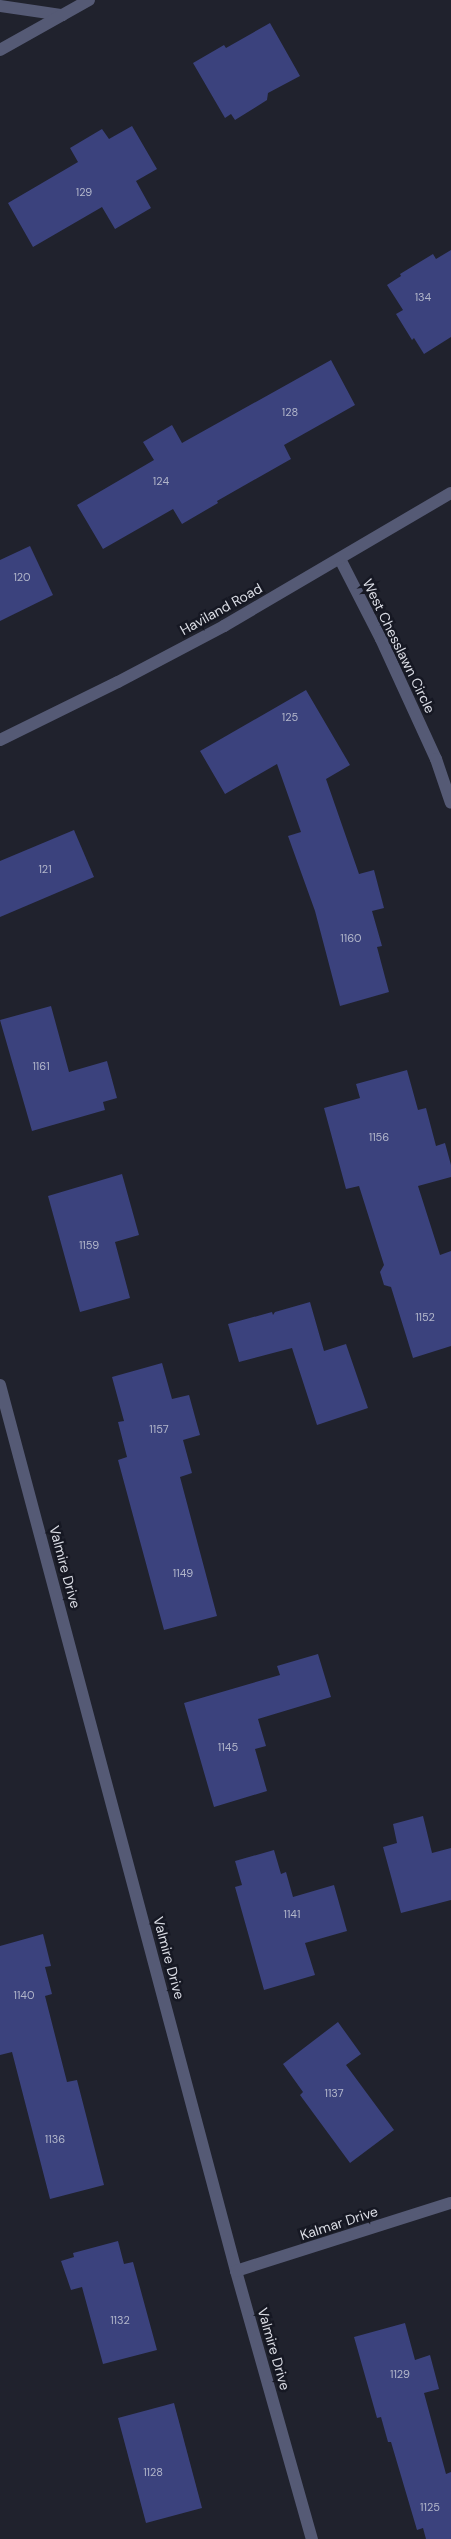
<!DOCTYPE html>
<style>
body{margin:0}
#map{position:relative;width:451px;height:2539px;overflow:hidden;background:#20222d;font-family:"DM Sans",sans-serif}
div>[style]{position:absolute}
.building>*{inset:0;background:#3b427d}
.street>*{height:12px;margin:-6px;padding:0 6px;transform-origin:6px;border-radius:6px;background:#555a75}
span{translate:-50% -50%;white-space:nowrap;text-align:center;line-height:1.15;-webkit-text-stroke:5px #161823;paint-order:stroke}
.number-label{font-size:11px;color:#b2b6ca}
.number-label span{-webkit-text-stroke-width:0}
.street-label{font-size:14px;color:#dadce4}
</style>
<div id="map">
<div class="building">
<div style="clip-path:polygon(270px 23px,300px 76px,268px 93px,267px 100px,235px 120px,231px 114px,225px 118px,193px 63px,224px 45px,226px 48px)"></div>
<div style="clip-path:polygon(132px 126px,157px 169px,136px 181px,151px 208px,115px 229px,102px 207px,33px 247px,8px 203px,78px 162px,70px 148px,102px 129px,109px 139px)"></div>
<div style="clip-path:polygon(451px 250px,451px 337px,424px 354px,414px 338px,412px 340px,396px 314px,403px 310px,387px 285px,401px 276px,400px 274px,433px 254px,436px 259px)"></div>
<div style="clip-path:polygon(331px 360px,355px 405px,284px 445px,291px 459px,217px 501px,218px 503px,182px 524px,173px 509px,103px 549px,77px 505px,154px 460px,143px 442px,172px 425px,182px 443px)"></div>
<div style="clip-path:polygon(30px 546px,53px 595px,0 621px,0 560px)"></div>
<div style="clip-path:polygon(306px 690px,350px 765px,326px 779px,359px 874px,374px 870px,384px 908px,372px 911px,382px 946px,377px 947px,389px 992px,340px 1006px,315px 911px,288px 836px,301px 832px,277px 764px,225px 794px,200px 751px)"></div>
<div style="clip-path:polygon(74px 830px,94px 877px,0 917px,0 861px)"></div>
<div style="clip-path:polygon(51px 1006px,69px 1072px,107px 1061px,117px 1098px,103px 1102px,105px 1110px,32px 1131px,0 1020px)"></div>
<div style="clip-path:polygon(407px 1070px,418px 1110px,426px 1108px,436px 1146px,445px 1143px,451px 1165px,451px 1177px,418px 1186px,440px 1255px,451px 1251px,451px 1346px,413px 1358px,391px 1287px,384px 1285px,380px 1272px,384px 1265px,359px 1186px,346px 1189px,324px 1108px,360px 1098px,356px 1084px)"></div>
<div style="clip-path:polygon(122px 1174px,139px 1235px,115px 1242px,130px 1298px,80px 1312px,48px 1196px)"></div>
<div style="clip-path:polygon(310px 1302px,324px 1351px,346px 1344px,368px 1408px,317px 1425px,292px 1348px,239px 1362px,228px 1324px,272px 1312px,273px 1315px,275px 1312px)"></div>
<div style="clip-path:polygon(162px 1363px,172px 1399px,189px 1395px,200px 1435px,183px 1440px,192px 1473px,180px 1477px,217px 1616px,164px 1630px,118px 1460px,127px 1457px,118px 1422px,124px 1421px,112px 1377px)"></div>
<div style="clip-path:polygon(318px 1654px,331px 1697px,258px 1719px,266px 1746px,255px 1749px,267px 1791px,214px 1807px,184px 1703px,280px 1675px,277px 1666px)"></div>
<div style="clip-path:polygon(423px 1816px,432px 1853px,451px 1848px,451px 1900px,401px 1913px,383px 1847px,397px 1843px,393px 1824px)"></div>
<div style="clip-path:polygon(274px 1850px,281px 1874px,286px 1872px,293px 1897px,334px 1885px,347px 1931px,305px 1943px,315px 1975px,264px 1990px,235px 1887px,242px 1885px,235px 1861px)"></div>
<div style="clip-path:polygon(43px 1934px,51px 1966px,45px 1967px,52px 1994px,45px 1996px,67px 2082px,77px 2080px,104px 2185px,50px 2199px,12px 2052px,0 2055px,0 1946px)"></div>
<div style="clip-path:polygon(338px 2022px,361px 2054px,346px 2065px,394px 2130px,350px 2163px,300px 2095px,303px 2092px,283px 2064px)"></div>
<div style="clip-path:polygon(118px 2241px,124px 2264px,133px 2262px,157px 2350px,103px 2364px,82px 2287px,71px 2290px,61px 2261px,74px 2257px,73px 2253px)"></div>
<div style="clip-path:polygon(405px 2323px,415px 2360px,430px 2355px,439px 2389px,424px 2393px,446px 2474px,451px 2472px,451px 2539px,426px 2539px,423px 2528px,417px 2530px,391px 2442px,388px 2442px,381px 2417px,377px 2418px,354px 2337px)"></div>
<div style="clip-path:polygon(174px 2403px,202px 2508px,146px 2523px,118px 2418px)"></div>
</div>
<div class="street">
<div style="left:0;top:6px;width:63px;rotate:8.3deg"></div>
<div style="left:0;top:50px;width:102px;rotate:-29.3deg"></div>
<div style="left:340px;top:559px;width:90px;rotate:62.9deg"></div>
<div style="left:381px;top:639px;width:132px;rotate:65.4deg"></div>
<div style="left:436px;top:759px;width:46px;rotate:71.2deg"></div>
<div style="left:0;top:740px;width:131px;rotate:-26.2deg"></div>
<div style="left:118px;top:682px;width:120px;rotate:-27.8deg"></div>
<div style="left:224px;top:626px;width:263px;rotate:-30.4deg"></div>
<div style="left:0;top:1385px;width:917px;rotate:75.08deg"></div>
<div style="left:236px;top:2271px;width:279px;rotate:74.2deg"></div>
<div style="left:236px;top:2271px;width:225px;rotate:-17.6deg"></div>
</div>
<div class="number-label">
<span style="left:84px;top:192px">129</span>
<span style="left:423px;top:297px">134</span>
<span style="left:290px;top:412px">128</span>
<span style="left:161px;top:481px">124</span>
<span style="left:22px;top:577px">120</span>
<span style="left:290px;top:717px">125</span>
<span style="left:45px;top:869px">121</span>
<span style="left:351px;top:938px">1160</span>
<span style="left:41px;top:1066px">1161</span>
<span style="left:379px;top:1137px">1156</span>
<span style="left:89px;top:1245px">1159</span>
<span style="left:425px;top:1317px">1152</span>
<span style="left:159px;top:1429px">1157</span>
<span style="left:183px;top:1573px">1149</span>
<span style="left:228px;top:1747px">1145</span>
<span style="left:292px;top:1914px">1141</span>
<span style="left:24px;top:1995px">1140</span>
<span style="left:334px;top:2093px">1137</span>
<span style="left:55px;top:2139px">1136</span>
<span style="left:120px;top:2320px">1132</span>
<span style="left:400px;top:2374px">1129</span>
<span style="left:153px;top:2472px">1128</span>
<span style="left:430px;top:2507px">1125</span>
</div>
<div class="street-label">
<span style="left:221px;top:609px;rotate:-29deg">Haviland Road</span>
<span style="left:399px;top:646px;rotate:64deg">West Chesslawn Circle</span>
<span style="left:65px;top:1567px;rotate:75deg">Valmire Drive</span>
<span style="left:169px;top:1958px;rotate:75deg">Valmire Drive</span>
<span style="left:339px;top:2223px;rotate:-18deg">Kalmar Drive</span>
<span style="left:274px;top:2349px;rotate:74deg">Valmire Drive</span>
</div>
</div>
